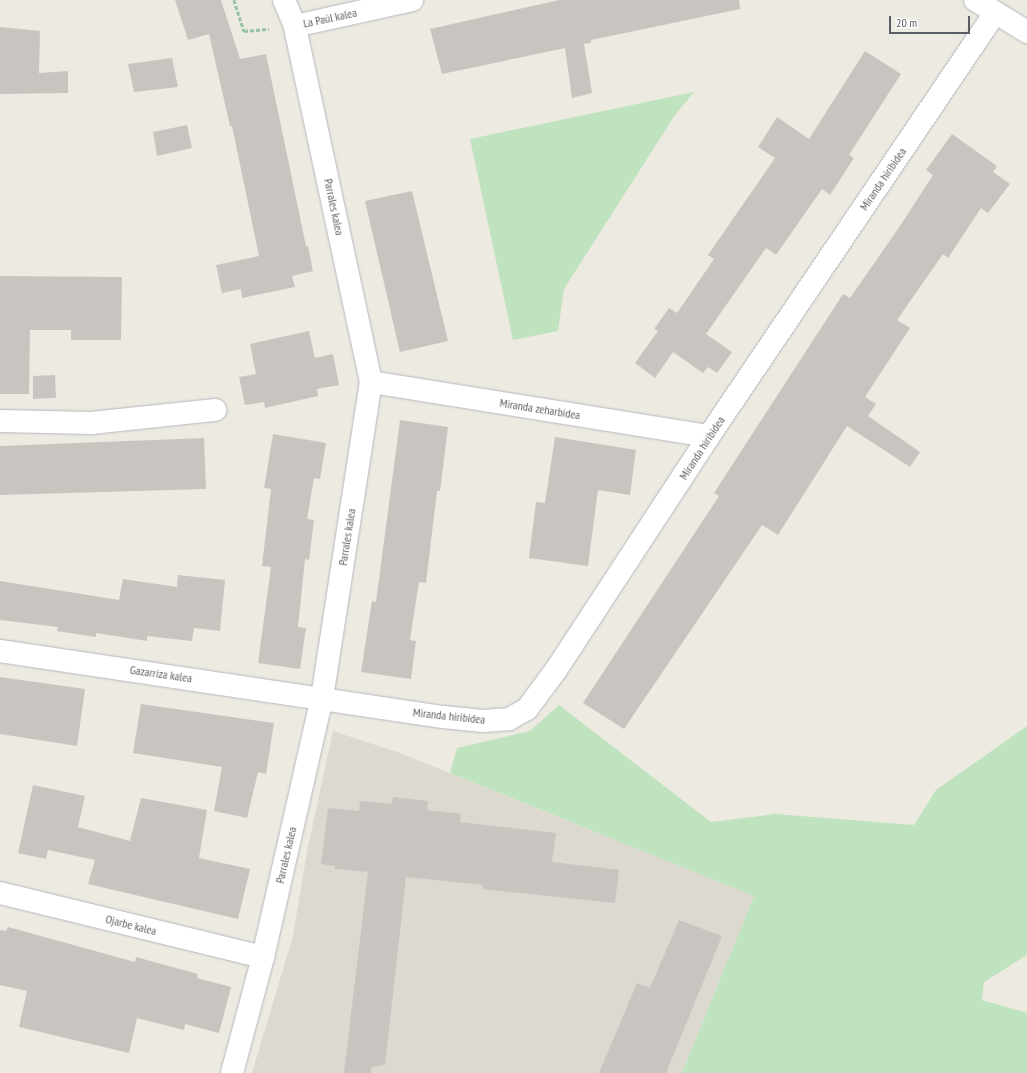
<!DOCTYPE html>
<meta charset="utf-8">
<style>
body{margin:0}
#map{position:relative;width:1027px;height:1073px;overflow:hidden;background:#edeae2;font-family:"PT Sans Narrow",sans-serif}
div>[style]{position:absolute}
.education>*{inset:0;background:#dcd9d0}
.green>*{inset:0;background:#c0e3bf}
.building>*{inset:0;background:#c8c5c0}
.path>*{height:2.5px;margin-top:-1.25px;transform-origin:0;background:repeating-linear-gradient(90deg,#99c3a5 0 4px,transparent 0 6px)}
.roads{filter:drop-shadow(0 0 1px #b5b8bc) drop-shadow(0 0 1px #b5b8bc)}
.street>*{height:22px;margin:-11px;padding:0 11px;transform-origin:11px;border-radius:11px;background:#fff}
.secondary>*{height:22px;margin:-11px;padding:0 11px;transform-origin:11px;border-radius:11px;background:#fff}
span{translate:-50% -50%;white-space:nowrap;text-align:center;line-height:1.15;-webkit-text-stroke:3px #fff;paint-order:stroke}
.street-label{font-size:12px;color:#5a5e62}
.scale{position:absolute;left:889px;top:16px;width:81px;height:18px;box-sizing:border-box;border:2px solid #5a5e62;border-top:0;padding-left:5px;font-size:12px;line-height:14px;white-space:nowrap;color:#5a5e62;-webkit-text-stroke:3px #fff;paint-order:stroke}
</style>
<div id="map">
<div class="education">
<div style="clip-path:polygon(333px 731px,400px 753px,754px 896px,682px 1073px,252px 1073px,293px 936px,307px 852px)"></div>
</div>
<div class="green">
<div style="clip-path:polygon(694px 92px,675px 115px,564px 289px,558px 331px,513px 340px,470px 139px)"></div>
<div style="clip-path:polygon(559px 705px,711px 822px,775px 814px,914px 825px,936px 790px,1027px 726px,1027px 955px,984px 982px,982px 1000px,1027px 1013px,1027px 1073px,682px 1073px,754px 896px,450px 773px,457px 748px,530px 731px)"></div>
</div>
<div class="building">
<div style="clip-path:polygon(175px 0,221px 0,240px 59px,266px 54px,306px 246px,308px 246px,313px 271px,292px 276px,295px 287px,242px 298px,241px 289px,222px 293px,216px 265px,259px 256px,232px 126px,230px 126px,209px 34px,188px 40px)"></div>
<div style="clip-path:polygon(559px 0,739px 0,740px 9px,591px 40px,591px 43px,584px 44px,592px 93px,572px 98px,565px 48px,442px 74px,430px 29px)"></div>
<div style="clip-path:polygon(0 27px,40px 31px,39px 73px,68px 71px,68px 93px,0 94px)"></div>
<div style="clip-path:polygon(865px 51px,901px 74px,849px 155px,854px 158px,830px 195px,822px 189px,776px 255px,766px 248px,706px 334px,732px 352px,717px 373px,708px 367px,703px 373px,673px 352px,655px 378px,635px 363px,658px 331px,654px 329px,669px 308px,677px 313px,714px 259px,708px 255px,775px 158px,758px 147px,777px 117px,809px 139px)"></div>
<div style="clip-path:polygon(172px 58px,178px 87px,134px 92px,128px 64px)"></div>
<div style="clip-path:polygon(187px 125px,192px 148px,157px 156px,153px 132px)"></div>
<div style="clip-path:polygon(952px 134px,997px 166px,993px 172px,1010px 184px,988px 213px,981px 208px,948px 258px,943px 254px,897px 320px,910px 328px,865px 397px,876px 404px,868px 416px,920px 452px,910px 467px,847px 426px,778px 535px,762px 525px,624px 729px,583px 703px,719px 496px,714px 493px,843px 294px,850px 298px,900px 226px,933px 175px,926px 170px)"></div>
<div style="clip-path:polygon(412px 191px,448px 341px,400px 352px,365px 201px)"></div>
<div style="clip-path:polygon(0 276px,122px 277px,121px 340px,71px 340px,71px 330px,30px 330px,29px 394px,0 394px)"></div>
<div style="clip-path:polygon(309px 331px,315px 358px,333px 354px,339px 385px,317px 389px,318px 396px,265px 408px,264px 402px,245px 405px,239px 377px,256px 374px,250px 344px)"></div>
<div style="clip-path:polygon(55px 375px,56px 398px,33px 399px,33px 376px)"></div>
<div style="clip-path:polygon(400px 420px,448px 427px,440px 491px,437px 491px,426px 583px,419px 582px,410px 640px,416px 641px,411px 679px,361px 672px,372px 601px,376px 602px)"></div>
<div style="clip-path:polygon(273px 434px,326px 443px,320px 479px,314px 478px,307px 519px,314px 520px,309px 560px,305px 559px,298px 627px,306px 628px,300px 669px,258px 663px,271px 567px,262px 566px,271px 489px,264px 488px)"></div>
<div style="clip-path:polygon(555px 437px,636px 450px,630px 495px,598px 490px,588px 566px,529px 558px,536px 502px,545px 503px)"></div>
<div style="clip-path:polygon(204px 438px,206px 489px,0 495px,0 446px)"></div>
<div style="clip-path:polygon(178px 575px,225px 580px,220px 631px,194px 628px,192px 641px,147px 636px,147px 641px,96px 633px,96px 637px,57px 631px,58px 627px,0 620px,0 581px,119px 600px,123px 579px,177px 587px)"></div>
<div style="clip-path:polygon(0 677px,85px 689px,77px 746px,0 734px)"></div>
<div style="clip-path:polygon(141px 704px,274px 723px,266px 774px,258px 772px,247px 818px,214px 811px,222px 767px,133px 753px)"></div>
<div style="clip-path:polygon(33px 785px,85px 796px,78px 827px,130px 841px,141px 798px,207px 810px,199px 858px,250px 869px,238px 919px,88px 884px,95px 860px,48px 850px,46px 859px,18px 853px)"></div>
<div style="clip-path:polygon(393px 797px,428px 801px,427px 810px,461px 814px,460px 822px,556px 833px,552px 862px,619px 870px,615px 903px,482px 889px,483px 885px,406px 877px,385px 1065px,371px 1067px,371px 1073px,344px 1073px,368px 872px,335px 869px,335px 866px,321px 864px,328px 808px,359px 811px,360px 801px,392px 804px)"></div>
<div style="clip-path:polygon(679px 920px,722px 936px,666px 1073px,599px 1073px,637px 983px,650px 988px)"></div>
<div style="clip-path:polygon(8px 927px,135px 962px,136px 957px,198px 974px,197px 978px,231px 987px,219px 1033px,185px 1024px,184px 1030px,137px 1018px,129px 1053px,19px 1027px,27px 991px,0 985px,0 930px,6px 931px)"></div>
</div>
<div class="path">
<div style="left:234px;top:0;width:33px;rotate:72deg"></div>
<div style="left:244px;top:31px;width:25px;rotate:-5deg"></div>
</div>
<div class="roads">
<div class="street">
<div style="left:295px;top:26px;width:120px;rotate:-12.5deg"></div>
<div style="left:371px;top:382px;width:342px;rotate:9.1deg"></div>
<div style="left:0;top:421px;width:91px;rotate:1.3deg"></div>
<div style="left:91px;top:423px;width:125px;rotate:-6deg"></div>
<div style="left:0;top:651px;width:448px;rotate:8.5deg"></div>
<div style="left:443px;top:717px;width:40px;rotate:5.7deg"></div>
<div style="left:483px;top:721px;width:26px;rotate:-4deg"></div>
<div style="left:509px;top:719px;width:21px;rotate:-29deg"></div>
<div style="left:527px;top:709px;width:49px;rotate:-53.4deg"></div>
<div style="left:556px;top:670px;width:280px;rotate:-56.8deg"></div>
<div style="left:709px;top:436px;width:511px;rotate:-55.94deg"></div>
<div style="left:0;top:893px;width:271px;rotate:13.7deg"></div>
<div style="left:232px;top:1073px;width:120px;rotate:-75deg"></div>
<div style="left:263px;top:957px;width:266px;rotate:-77.2deg"></div>
<div style="left:322px;top:698px;width:320px;rotate:-81.2deg"></div>
<div style="left:371px;top:382px;width:364px;rotate:-102.1deg"></div>
<div style="left:295px;top:26px;width:28px;rotate:-113deg"></div>
</div>
<div class="secondary">
<div style="left:975px;top:0;width:61px;rotate:31.6deg"></div>
</div>
</div>
<div class="street-label">
<span style="left:330px;top:18px;rotate:-12deg">La Paúl kalea</span>
<span style="left:883px;top:179px;rotate:-56deg">Miranda hiribidea</span>
<span style="left:334px;top:207px;rotate:78deg">Parrales kalea</span>
<span style="left:540px;top:409px;rotate:9deg">Miranda zeharbidea</span>
<span style="left:702px;top:448px;rotate:-57deg">Miranda hiribidea</span>
<span style="left:347px;top:537px;rotate:-81deg">Parrales kalea</span>
<span style="left:161px;top:674px;rotate:8deg">Gazarriza kalea</span>
<span style="left:449px;top:716px;rotate:6deg">Miranda hiribidea</span>
<span style="left:286px;top:855px;rotate:-77deg">Parrales kalea</span>
<span style="left:131px;top:925px;rotate:14deg">Ojarbe kalea</span>
</div>
<div class="scale">20 m</div>
</div>
